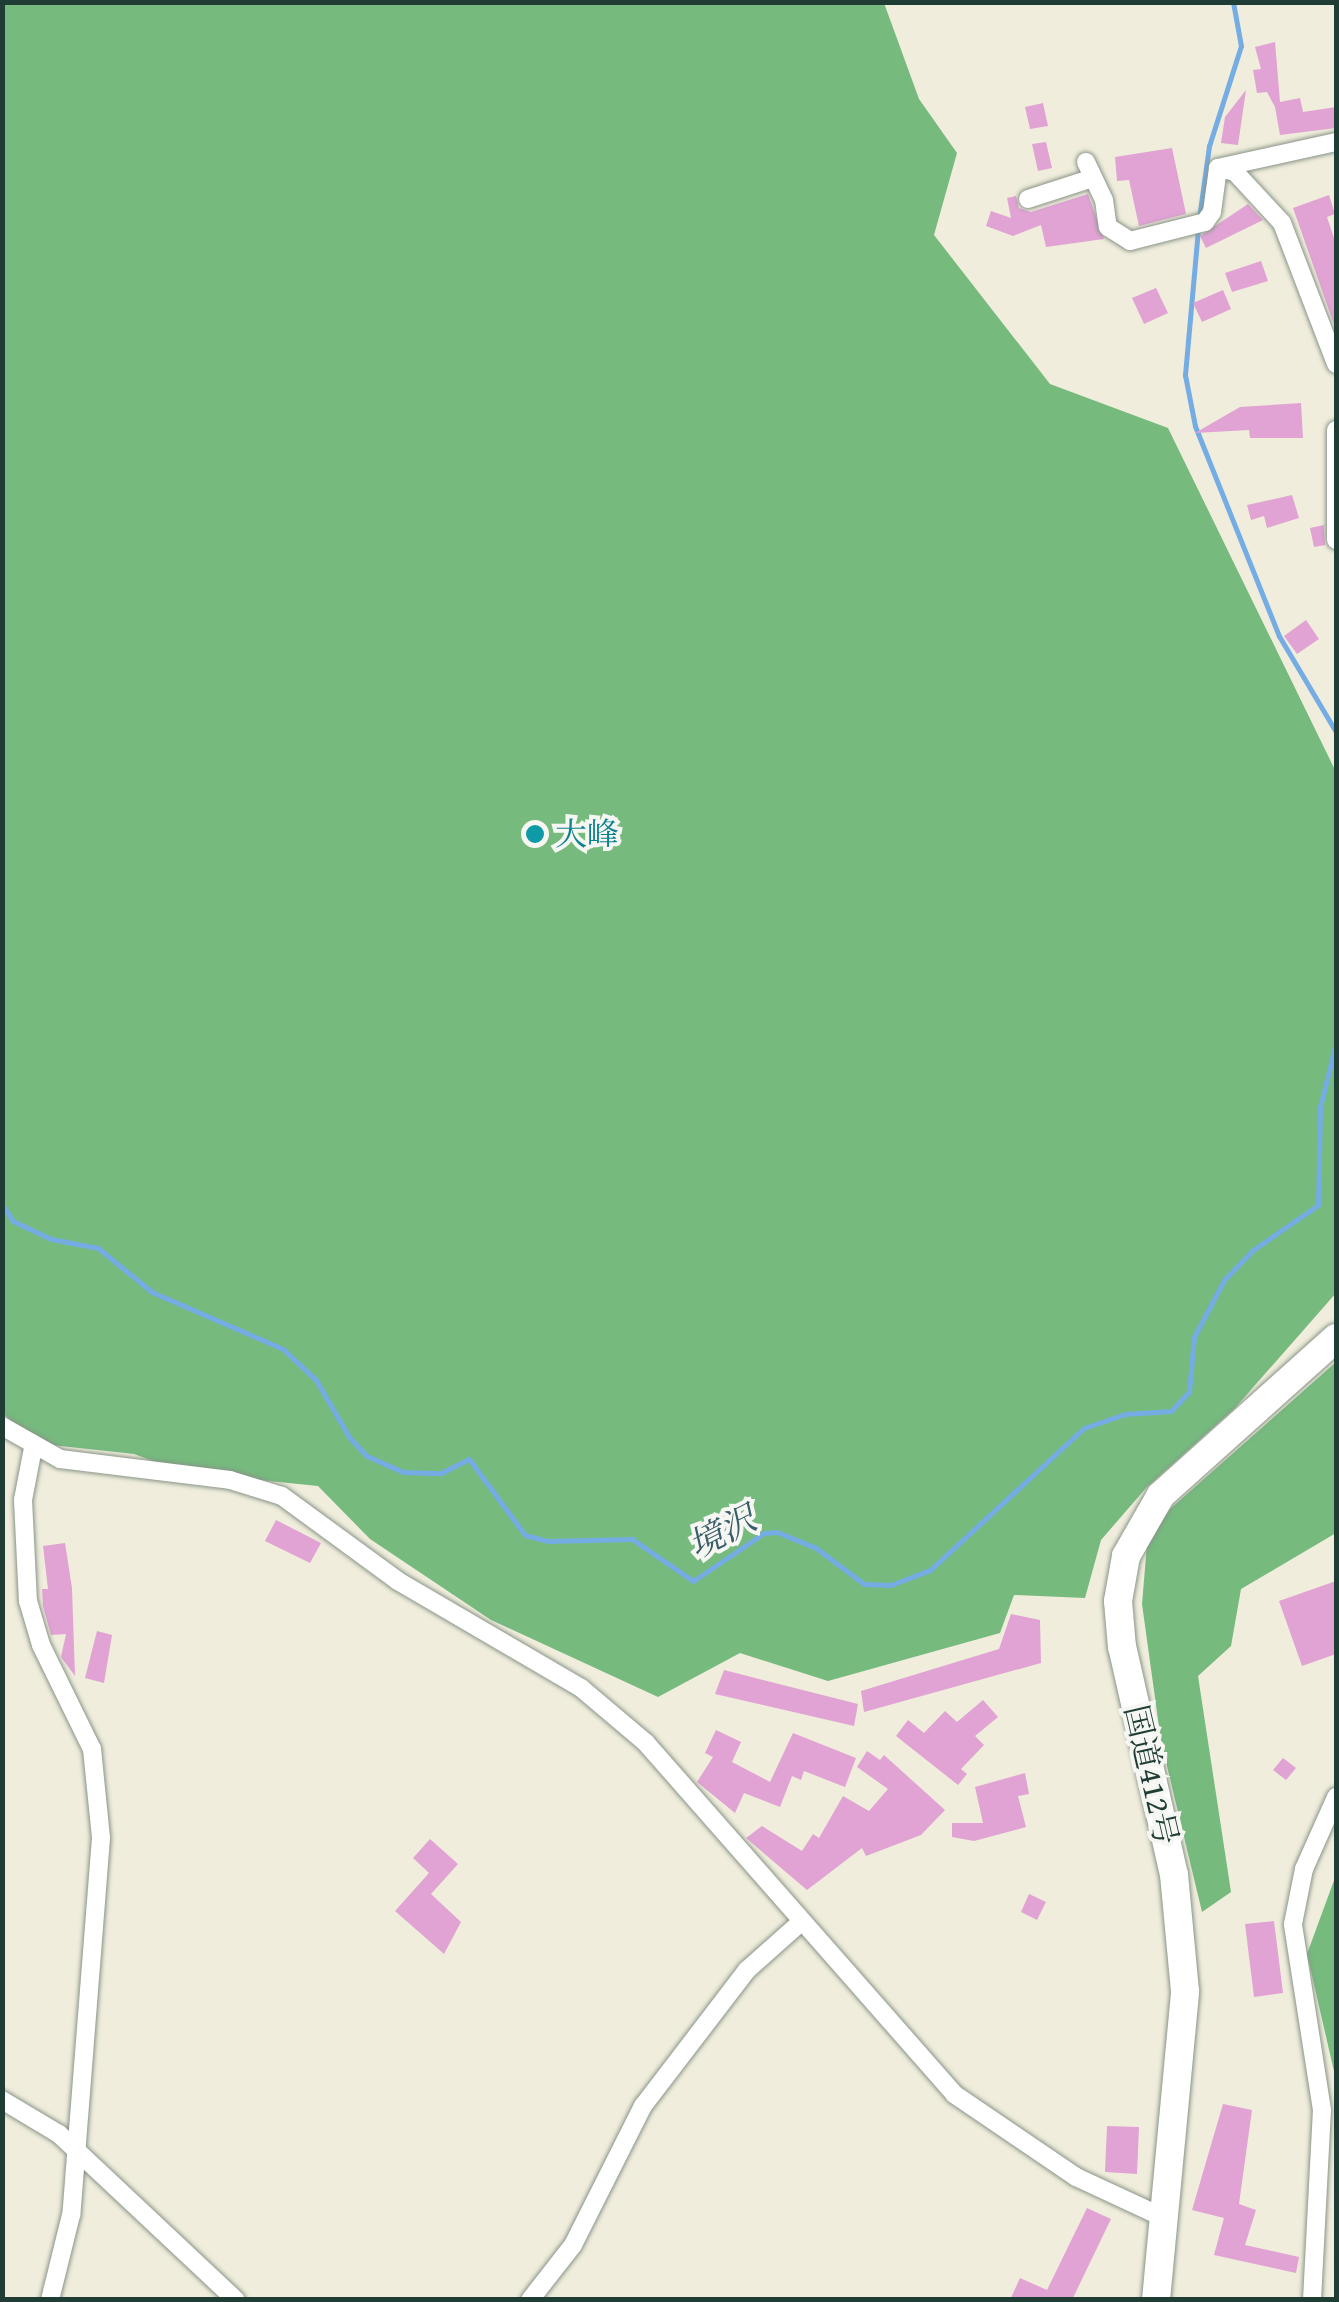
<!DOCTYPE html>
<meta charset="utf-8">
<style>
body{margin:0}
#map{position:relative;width:1339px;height:2302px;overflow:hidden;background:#f0eddc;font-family:"Gentium Book Plus","Noto Serif JP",serif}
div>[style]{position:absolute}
.forest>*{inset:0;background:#76ba7e}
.stream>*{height:5px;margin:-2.5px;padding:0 2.5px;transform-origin:2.5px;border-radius:2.5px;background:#74ace3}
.building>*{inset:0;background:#e0a3d4}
.roads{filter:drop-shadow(0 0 2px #889588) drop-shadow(0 0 2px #889588)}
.minor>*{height:18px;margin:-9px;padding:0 9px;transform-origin:9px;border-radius:9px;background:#fff}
.highway>*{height:28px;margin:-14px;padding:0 14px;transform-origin:14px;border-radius:14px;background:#fff}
.dots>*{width:28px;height:28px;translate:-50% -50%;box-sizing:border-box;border:5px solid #f6f6f2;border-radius:50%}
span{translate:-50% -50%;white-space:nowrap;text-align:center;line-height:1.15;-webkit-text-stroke:8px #f6f6f2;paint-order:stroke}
.culture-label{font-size:32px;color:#0d838f}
.left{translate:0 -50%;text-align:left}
.street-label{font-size:32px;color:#1f3d34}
.water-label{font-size:35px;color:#395e69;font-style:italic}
.frame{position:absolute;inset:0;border:5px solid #1f3d34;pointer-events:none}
</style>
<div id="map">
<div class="forest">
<div style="clip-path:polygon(2px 3px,884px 3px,919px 99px,957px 153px,934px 235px,1050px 384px,1168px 428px,1336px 772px,1336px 1293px,1235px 1408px,1146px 1488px,1101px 1540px,1085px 1598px,1014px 1595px,1000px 1633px,828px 1681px,740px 1653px,658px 1697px,491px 1620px,370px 1539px,318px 1486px,182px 1472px,134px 1454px,33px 1443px,3px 1413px)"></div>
<div style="clip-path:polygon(1336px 1362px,1336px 1533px,1241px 1589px,1231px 1646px,1198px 1676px,1231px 1892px,1202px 1912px,1161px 1741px,1142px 1604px,1147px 1544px,1170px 1509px)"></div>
<div style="clip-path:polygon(1336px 1875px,1336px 2080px,1307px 1954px)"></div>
</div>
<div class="stream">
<div style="left:1199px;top:218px;width:73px;rotate:-82.1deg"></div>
<div style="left:1209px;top:146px;width:105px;rotate:-72.3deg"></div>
<div style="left:1241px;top:46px;width:45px;rotate:-100.3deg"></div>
<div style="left:1198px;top:229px;width:147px;rotate:95.1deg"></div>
<div style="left:1185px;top:375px;width:52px;rotate:78.9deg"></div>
<div style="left:1195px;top:426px;width:226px;rotate:68.2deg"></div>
<div style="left:1279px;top:636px;width:112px;rotate:59.3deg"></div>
<div style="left:2px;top:1204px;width:20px;rotate:57deg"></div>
<div style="left:13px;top:1221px;width:42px;rotate:25.3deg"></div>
<div style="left:51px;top:1239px;width:48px;rotate:10.8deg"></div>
<div style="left:98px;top:1248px;width:70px;rotate:39.2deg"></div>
<div style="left:152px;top:1292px;width:143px;rotate:23.5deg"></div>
<div style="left:283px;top:1349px;width:45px;rotate:43.2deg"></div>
<div style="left:316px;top:1380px;width:66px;rotate:59.9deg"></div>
<div style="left:349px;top:1437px;width:26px;rotate:47deg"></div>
<div style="left:367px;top:1456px;width:39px;rotate:24deg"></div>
<div style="left:403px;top:1472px;width:38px;rotate:2deg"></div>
<div style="left:441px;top:1473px;width:31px;rotate:-27deg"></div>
<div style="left:469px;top:1459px;width:94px;rotate:53.6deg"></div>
<div style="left:525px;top:1535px;width:23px;rotate:15deg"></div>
<div style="left:547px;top:1541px;width:85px;rotate:-1.3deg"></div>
<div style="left:632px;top:1539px;width:74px;rotate:34.5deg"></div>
<div style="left:693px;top:1581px;width:86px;rotate:-34.1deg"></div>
<div style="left:764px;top:1533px;width:13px;rotate:-4deg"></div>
<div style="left:777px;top:1532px;width:42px;rotate:22.3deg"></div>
<div style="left:816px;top:1548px;width:60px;rotate:36.9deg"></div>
<div style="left:864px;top:1584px;width:27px;rotate:2deg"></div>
<div style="left:891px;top:1585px;width:42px;rotate:-21deg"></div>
<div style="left:930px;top:1570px;width:209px;rotate:-42.7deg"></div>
<div style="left:1084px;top:1428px;width:43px;rotate:-18.9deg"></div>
<div style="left:1125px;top:1414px;width:46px;rotate:-3.7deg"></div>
<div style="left:1171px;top:1411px;width:26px;rotate:-47deg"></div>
<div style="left:1189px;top:1392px;width:55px;rotate:-84.8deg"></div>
<div style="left:1194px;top:1337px;width:64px;rotate:-62.2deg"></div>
<div style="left:1224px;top:1280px;width:42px;rotate:-46deg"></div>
<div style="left:1253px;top:1250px;width:79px;rotate:-34.7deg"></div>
<div style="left:1318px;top:1205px;width:98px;rotate:-88.8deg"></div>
<div style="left:1320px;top:1107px;width:66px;rotate:-76deg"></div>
</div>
<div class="building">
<div style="clip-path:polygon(1275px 42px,1280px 102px,1300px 98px,1303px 112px,1336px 107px,1336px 128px,1280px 135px,1275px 107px,1267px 92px,1257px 93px,1253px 70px,1261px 69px,1255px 47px)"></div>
<div style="clip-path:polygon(1246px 90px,1238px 145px,1221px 143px,1225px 117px)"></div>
<div style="clip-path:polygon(1043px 103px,1048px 126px,1030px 129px,1025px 107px)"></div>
<div style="clip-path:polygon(1046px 142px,1052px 168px,1038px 171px,1032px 144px)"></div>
<div style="clip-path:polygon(1172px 148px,1186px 214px,1139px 226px,1129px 180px,1117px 181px,1115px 157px)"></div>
<div style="clip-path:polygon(1088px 194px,1104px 239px,1046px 247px,1041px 225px,1013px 236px,986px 226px,991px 211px,1011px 218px,1007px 198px,1016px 196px,1019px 208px,1031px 212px)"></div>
<div style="clip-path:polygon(1329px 195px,1335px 214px,1327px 217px,1336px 244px,1336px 330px,1293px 208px)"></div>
<div style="clip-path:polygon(1248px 204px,1263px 220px,1206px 248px,1200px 236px)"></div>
<div style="clip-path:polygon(1261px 261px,1268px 281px,1232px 292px,1225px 273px)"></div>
<div style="clip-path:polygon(1156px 288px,1168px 313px,1144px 324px,1132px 298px)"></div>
<div style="clip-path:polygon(1223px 290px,1231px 309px,1202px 322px,1193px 303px)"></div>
<div style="clip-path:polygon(1301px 403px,1303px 438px,1250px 438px,1249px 430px,1195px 433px,1240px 407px)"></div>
<div style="clip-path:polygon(1292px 495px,1299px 518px,1267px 528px,1264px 516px,1251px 520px,1247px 505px)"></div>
<div style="clip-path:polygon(1324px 525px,1325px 545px,1314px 547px,1310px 528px)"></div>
<div style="clip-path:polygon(1306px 620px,1319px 639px,1297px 654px,1284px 636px)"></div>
<div style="clip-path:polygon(276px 1520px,321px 1543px,310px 1563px,265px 1541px)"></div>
<div style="clip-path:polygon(65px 1543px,72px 1588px,75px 1676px,61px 1657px,66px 1634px,51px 1635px,43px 1606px,42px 1589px,48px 1589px,43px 1546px)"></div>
<div style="clip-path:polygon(1336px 1581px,1336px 1654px,1302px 1666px,1279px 1601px)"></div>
<div style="clip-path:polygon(1011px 1614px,1040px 1620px,1041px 1663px,864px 1712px,861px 1691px,999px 1649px)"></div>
<div style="clip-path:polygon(97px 1631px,112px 1635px,104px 1683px,85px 1678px)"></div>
<div style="clip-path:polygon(724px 1670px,858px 1704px,854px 1726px,715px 1694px)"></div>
<div style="clip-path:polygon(983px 1700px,998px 1717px,975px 1736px,984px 1745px,961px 1769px,967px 1774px,958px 1785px,896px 1736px,908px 1720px,924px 1733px,945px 1711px,957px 1722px)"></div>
<div style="clip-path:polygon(716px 1730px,741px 1742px,732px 1762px,770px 1782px,793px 1733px,856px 1758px,845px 1787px,804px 1771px,801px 1780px,792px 1776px,780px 1807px,744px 1793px,735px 1813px,697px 1782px,713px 1757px,705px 1753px)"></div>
<div style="clip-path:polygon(867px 1751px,880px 1760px,884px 1755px,945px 1810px,921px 1835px,866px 1856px,862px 1848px,807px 1890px,746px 1838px,762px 1826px,802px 1851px,813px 1834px,819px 1838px,843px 1796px,869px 1811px,888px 1789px,857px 1767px)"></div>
<div style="clip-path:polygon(1283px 1758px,1296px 1768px,1286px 1780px,1273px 1770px)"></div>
<div style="clip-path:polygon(1025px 1773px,1029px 1794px,1018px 1796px,1026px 1827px,974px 1841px,952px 1837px,952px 1823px,983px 1823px,975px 1787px)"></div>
<div style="clip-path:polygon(430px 1839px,458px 1864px,431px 1894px,461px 1922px,444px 1954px,395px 1911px,429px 1873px,413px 1858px)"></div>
<div style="clip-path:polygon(1029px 1894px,1046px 1902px,1037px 1920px,1021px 1912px)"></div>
<div style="clip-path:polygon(1274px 1921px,1283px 1993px,1254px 1997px,1245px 1924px)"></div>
<div style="clip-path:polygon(1223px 2104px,1252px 2110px,1239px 2204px,1256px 2210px,1245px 2245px,1299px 2257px,1296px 2273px,1214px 2255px,1224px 2218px,1192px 2210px)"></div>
<div style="clip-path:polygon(1107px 2126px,1139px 2127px,1137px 2174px,1105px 2172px)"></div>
<div style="clip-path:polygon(1087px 2208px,1111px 2219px,1072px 2300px,1010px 2300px,1020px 2278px,1047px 2290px)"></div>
</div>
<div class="roads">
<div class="minor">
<div style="left:1336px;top:142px;width:121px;rotate:167.6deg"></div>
<div style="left:1218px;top:168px;width:17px;rotate:13deg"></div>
<div style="left:1235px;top:172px;width:69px;rotate:47.3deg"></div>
<div style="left:1282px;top:223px;width:151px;rotate:69deg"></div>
<div style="left:1086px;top:162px;width:42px;rotate:64.7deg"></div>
<div style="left:1104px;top:200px;width:27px;rotate:82deg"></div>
<div style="left:1108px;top:227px;width:26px;rotate:32deg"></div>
<div style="left:1130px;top:241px;width:77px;rotate:-14.2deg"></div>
<div style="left:1205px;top:222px;width:12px;rotate:-55deg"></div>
<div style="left:1212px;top:212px;width:44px;rotate:-82.2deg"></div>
<div style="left:1028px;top:199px;width:65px;rotate:-17.9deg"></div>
<div style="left:1336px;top:430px;width:110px;rotate:90deg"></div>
<div style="left:2px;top:1426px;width:67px;rotate:29.6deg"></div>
<div style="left:60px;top:1459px;width:171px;rotate:7deg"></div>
<div style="left:230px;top:1480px;width:54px;rotate:17.1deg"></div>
<div style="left:282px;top:1496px;width:144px;rotate:36.2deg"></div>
<div style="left:398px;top:1581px;width:212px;rotate:30.3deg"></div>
<div style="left:581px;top:1688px;width:85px;rotate:40.2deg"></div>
<div style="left:646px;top:1743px;width:467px;rotate:48.7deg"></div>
<div style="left:954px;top:2094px;width:148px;rotate:34.2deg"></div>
<div style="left:1076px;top:2177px;width:95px;rotate:24.9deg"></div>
<div style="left:33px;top:1448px;width:53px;rotate:100.9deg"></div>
<div style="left:23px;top:1500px;width:101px;rotate:87.2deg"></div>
<div style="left:28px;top:1601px;width:46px;rotate:73.5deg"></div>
<div style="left:41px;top:1645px;width:116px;rotate:63.9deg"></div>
<div style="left:92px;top:1749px;width:89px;rotate:84.2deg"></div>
<div style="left:101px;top:1838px;width:378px;rotate:94.5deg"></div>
<div style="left:71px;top:2215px;width:88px;rotate:103.9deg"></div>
<div style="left:2px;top:2100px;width:66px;rotate:30.8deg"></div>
<div style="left:59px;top:2134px;width:243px;rotate:43.2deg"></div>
<div style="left:530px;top:2300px;width:70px;rotate:-52deg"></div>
<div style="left:573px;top:2245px;width:156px;rotate:-63.3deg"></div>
<div style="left:643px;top:2106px;width:171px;rotate:-52.6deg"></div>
<div style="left:747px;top:1970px;width:71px;rotate:-41.6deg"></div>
<div style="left:1312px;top:2300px;width:190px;rotate:-87deg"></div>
<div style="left:1322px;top:2110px;width:188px;rotate:-98.9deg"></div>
<div style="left:1293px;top:1924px;width:56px;rotate:-78.7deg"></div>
<div style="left:1304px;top:1869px;width:79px;rotate:-66deg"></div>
</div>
<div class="highway">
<div style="left:1156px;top:2300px;width:310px;rotate:-84.6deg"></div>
<div style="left:1185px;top:1991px;width:117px;rotate:-95.4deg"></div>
<div style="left:1174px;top:1875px;width:234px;rotate:-102.8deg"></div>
<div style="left:1122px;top:1647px;width:46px;rotate:-95deg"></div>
<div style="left:1118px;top:1601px;width:46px;rotate:-79.9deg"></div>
<div style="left:1126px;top:1556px;width:70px;rotate:-60.2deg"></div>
<div style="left:1161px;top:1495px;width:235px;rotate:-41.9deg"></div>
</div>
</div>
<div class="dots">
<div style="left:535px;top:834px;background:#0f9aa8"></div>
</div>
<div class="culture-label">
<span class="left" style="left:555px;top:834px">大峰</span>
</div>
<div class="street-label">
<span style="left:1151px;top:1775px;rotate:77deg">国道412号</span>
</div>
<div class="water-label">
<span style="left:722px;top:1532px;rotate:-27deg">境沢</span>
</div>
<div class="frame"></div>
</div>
